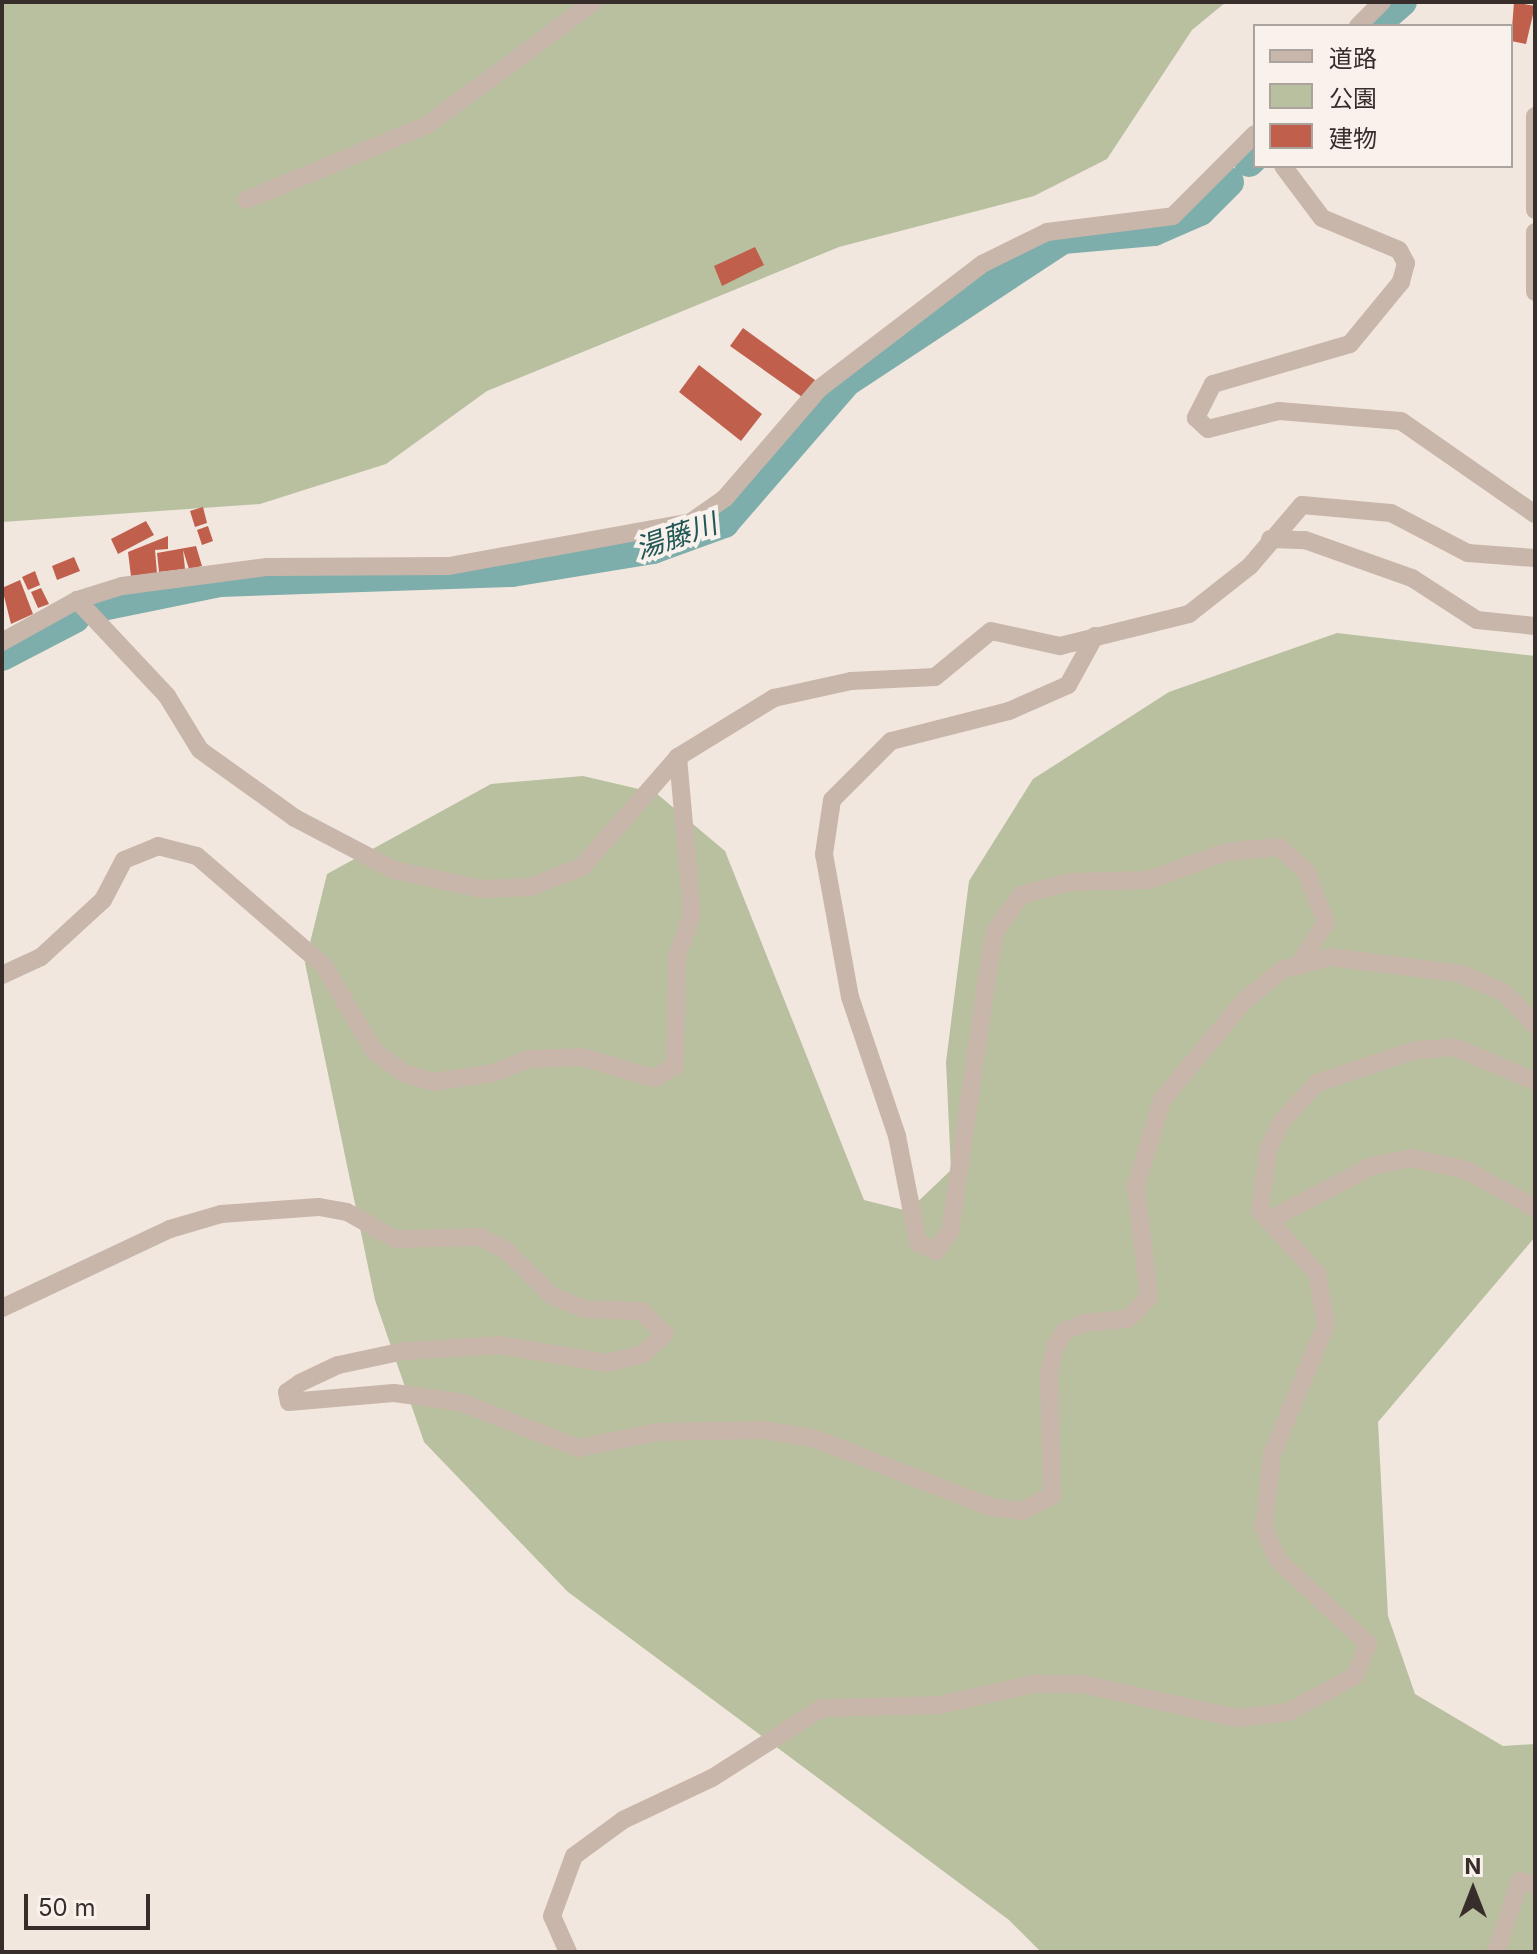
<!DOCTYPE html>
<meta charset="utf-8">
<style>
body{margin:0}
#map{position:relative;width:1537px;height:1954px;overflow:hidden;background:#f2e7de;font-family:Inter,"Noto Sans JP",sans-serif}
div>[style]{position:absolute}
.green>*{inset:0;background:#b8c09f}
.river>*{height:30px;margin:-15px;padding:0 15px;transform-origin:15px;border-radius:15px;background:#7eaeab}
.building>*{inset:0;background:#c15f4d}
.minor>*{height:18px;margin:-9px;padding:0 9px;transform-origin:9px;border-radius:9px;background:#c9b6aa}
span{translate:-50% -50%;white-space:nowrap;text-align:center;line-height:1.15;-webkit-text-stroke:8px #f9f1eb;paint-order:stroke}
.water-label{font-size:28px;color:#215756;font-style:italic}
.frame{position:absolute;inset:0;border:4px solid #372d2a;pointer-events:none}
.legend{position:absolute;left:1253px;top:24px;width:260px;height:144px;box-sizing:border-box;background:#f9f1eb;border:2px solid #aba39e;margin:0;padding:10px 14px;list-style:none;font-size:24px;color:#372d2a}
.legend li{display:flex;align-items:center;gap:16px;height:40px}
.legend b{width:40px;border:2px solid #aba39e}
.north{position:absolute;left:1433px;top:1850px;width:80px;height:80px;-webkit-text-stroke:6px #f9f1eb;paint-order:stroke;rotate:0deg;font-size:22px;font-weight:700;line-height:32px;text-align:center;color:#372d2a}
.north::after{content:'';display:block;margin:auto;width:28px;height:36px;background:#372d2a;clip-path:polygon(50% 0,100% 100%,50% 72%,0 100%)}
.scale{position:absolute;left:24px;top:1894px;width:126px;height:36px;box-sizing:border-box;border:4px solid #372d2a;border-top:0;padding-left:10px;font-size:24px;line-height:28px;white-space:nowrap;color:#372d2a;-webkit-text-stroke:6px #f9f1eb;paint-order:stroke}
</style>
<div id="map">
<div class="green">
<div style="clip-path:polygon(2px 2px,1226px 2px,1192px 30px,1107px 159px,1034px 196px,839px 247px,487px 391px,386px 464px,260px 504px,2px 522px)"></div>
<div style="clip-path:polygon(1337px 633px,1535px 656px,1535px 1237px,1378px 1422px,1388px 1616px,1415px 1694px,1503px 1746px,1535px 1744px,1535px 1952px,1041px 1952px,1009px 1920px,568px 1592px,424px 1442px,375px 1300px,305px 963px,327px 874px,491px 784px,583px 776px,656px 793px,725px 851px,864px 1200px,908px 1211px,951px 1170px,946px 1062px,969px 881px,1033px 779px,1169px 692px)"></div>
</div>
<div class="river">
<div style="left:1374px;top:26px;width:37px;rotate:-41deg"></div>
<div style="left:1249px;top:162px;width:8px;rotate:-45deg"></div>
<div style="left:102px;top:606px;width:120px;rotate:-11.5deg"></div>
<div style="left:220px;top:582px;width:292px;rotate:-2deg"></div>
<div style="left:512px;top:572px;width:143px;rotate:-9.3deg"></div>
<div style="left:653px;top:549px;width:76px;rotate:-20.1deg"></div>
<div style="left:724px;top:523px;width:186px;rotate:-49.1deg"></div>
<div style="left:846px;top:382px;width:260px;rotate:-33.4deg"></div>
<div style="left:1063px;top:239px;width:91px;rotate:-5deg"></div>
<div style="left:1154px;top:231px;width:50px;rotate:-23.5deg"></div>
<div style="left:1200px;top:211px;width:41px;rotate:-45deg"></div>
<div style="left:2px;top:656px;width:82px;rotate:-27.5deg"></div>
</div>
<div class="building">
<div style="clip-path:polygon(1514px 2px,1535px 6px,1526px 44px,1511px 41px)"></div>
<div style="clip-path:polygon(755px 247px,764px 265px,722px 286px,714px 266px)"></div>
<div style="clip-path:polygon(743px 328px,815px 380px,802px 397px,730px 346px)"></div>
<div style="clip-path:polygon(699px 365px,762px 414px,741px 441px,679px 392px)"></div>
<div style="clip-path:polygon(203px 507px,207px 523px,195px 527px,190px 511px)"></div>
<div style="clip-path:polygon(146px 521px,154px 535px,118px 554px,111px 539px)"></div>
<div style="clip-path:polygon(208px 526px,213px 541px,202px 545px,197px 530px)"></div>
<div style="clip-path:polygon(168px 536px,168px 549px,155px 550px,157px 573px,131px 576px,128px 552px)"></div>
<div style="clip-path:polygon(196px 546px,202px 566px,189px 569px,183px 550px,185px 569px,159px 572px,157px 553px)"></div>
<div style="clip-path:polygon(74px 557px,80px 571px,57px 580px,52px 566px)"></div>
<div style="clip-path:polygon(35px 571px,40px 585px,28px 590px,22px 577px)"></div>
<div style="clip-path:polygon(20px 580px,33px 614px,11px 624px,2px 588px)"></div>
<div style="clip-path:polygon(41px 588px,49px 604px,38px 608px,31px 592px)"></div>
</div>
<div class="minor">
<div style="left:1358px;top:26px;width:34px;rotate:-45deg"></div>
<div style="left:1535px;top:116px;width:94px;rotate:90deg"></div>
<div style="left:1283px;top:166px;width:65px;rotate:53.1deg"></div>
<div style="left:1322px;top:218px;width:83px;rotate:22.6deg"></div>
<div style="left:1399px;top:250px;width:15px;rotate:62deg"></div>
<div style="left:1406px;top:263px;width:20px;rotate:105deg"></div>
<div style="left:1401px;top:282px;width:80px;rotate:129.4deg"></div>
<div style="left:1350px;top:344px;width:143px;rotate:163.7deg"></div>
<div style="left:1213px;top:384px;width:38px;rotate:117deg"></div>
<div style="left:1196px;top:418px;width:16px;rotate:43deg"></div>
<div style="left:1208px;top:429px;width:73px;rotate:-14.2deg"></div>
<div style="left:1279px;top:411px;width:122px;rotate:4.7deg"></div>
<div style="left:1401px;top:421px;width:163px;rotate:34.8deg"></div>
<div style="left:246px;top:200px;width:196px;rotate:-22.5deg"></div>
<div style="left:427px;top:125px;width:207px;rotate:-36.4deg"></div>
<div style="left:1535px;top:232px;width:60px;rotate:90deg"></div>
<div style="left:1270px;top:539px;width:35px;rotate:2deg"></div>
<div style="left:1305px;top:540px;width:114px;rotate:19.6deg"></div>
<div style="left:1412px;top:578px;width:77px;rotate:32.9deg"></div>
<div style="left:1477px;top:620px;width:58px;rotate:5.9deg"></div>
<div style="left:77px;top:600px;width:132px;rotate:46.8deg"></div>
<div style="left:167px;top:696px;width:63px;rotate:58.6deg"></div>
<div style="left:200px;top:750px;width:117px;rotate:35.6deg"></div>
<div style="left:295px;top:818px;width:112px;rotate:27.7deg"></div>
<div style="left:394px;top:870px;width:90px;rotate:12.2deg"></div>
<div style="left:482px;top:889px;width:48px;rotate:-2.4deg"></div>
<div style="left:530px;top:887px;width:56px;rotate:-21deg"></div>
<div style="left:582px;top:867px;width:146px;rotate:-48.9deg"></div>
<div style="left:678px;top:757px;width:113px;rotate:-31.6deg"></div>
<div style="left:774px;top:698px;width:79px;rotate:-12.4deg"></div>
<div style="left:851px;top:681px;width:84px;rotate:-2.7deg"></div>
<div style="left:935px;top:677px;width:72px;rotate:-39.4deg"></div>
<div style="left:991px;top:631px;width:71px;rotate:12.3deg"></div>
<div style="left:1060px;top:646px;width:133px;rotate:-13.9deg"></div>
<div style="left:1189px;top:614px;width:78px;rotate:-38.2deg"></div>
<div style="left:1250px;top:566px;width:80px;rotate:-49.6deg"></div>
<div style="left:1302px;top:505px;width:89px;rotate:5.1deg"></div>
<div style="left:1391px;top:513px;width:87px;rotate:27.5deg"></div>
<div style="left:1468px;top:553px;width:67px;rotate:4.3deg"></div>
<div style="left:1095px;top:636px;width:56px;rotate:118.9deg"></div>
<div style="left:1068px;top:685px;width:64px;rotate:156.2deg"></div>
<div style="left:1009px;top:711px;width:122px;rotate:165.7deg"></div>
<div style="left:891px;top:741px;width:83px;rotate:135deg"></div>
<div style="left:832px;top:800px;width:55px;rotate:98.4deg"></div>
<div style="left:824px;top:854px;width:145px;rotate:79.7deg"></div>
<div style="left:850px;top:997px;width:147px;rotate:71.3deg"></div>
<div style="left:897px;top:1136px;width:109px;rotate:78.9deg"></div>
<div style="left:918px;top:1243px;width:20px;rotate:24deg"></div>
<div style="left:936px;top:1251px;width:24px;rotate:-54deg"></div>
<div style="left:950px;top:1232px;width:283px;rotate:-81.7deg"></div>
<div style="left:991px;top:952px;width:23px;rotate:-77deg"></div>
<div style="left:996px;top:930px;width:43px;rotate:-54.5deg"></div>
<div style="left:1021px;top:895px;width:51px;rotate:-14.9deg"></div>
<div style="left:1070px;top:882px;width:79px;rotate:-1.5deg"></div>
<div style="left:1149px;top:880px;width:82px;rotate:-20deg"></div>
<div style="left:1226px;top:852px;width:53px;rotate:-5.4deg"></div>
<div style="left:1279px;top:847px;width:36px;rotate:42deg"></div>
<div style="left:1306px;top:871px;width:55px;rotate:68.6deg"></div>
<div style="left:1326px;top:922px;width:45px;rotate:122.3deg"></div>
<div style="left:2px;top:642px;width:86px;rotate:-29.2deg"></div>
<div style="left:77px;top:600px;width:47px;rotate:-17.3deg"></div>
<div style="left:122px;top:586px;width:145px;rotate:-7.5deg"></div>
<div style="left:266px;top:567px;width:183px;rotate:-0.3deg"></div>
<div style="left:449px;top:566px;width:246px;rotate:-10.3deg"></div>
<div style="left:691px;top:522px;width:42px;rotate:-35.2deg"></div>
<div style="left:725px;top:498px;width:145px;rotate:-49.2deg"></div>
<div style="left:820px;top:388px;width:204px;rotate:-37.4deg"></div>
<div style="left:982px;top:264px;width:72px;rotate:-26.2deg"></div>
<div style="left:1047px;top:232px;width:127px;rotate:-7.2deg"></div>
<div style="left:1173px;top:216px;width:116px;rotate:-45deg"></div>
<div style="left:2px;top:975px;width:43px;rotate:-24.8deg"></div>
<div style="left:41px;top:957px;width:84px;rotate:-42.6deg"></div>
<div style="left:103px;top:900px;width:45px;rotate:-62.3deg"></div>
<div style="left:124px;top:860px;width:37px;rotate:-22deg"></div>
<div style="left:158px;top:846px;width:40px;rotate:14.4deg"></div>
<div style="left:197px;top:856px;width:168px;rotate:40.9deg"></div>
<div style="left:324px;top:966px;width:99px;rotate:59.5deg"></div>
<div style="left:374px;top:1051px;width:39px;rotate:36deg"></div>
<div style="left:406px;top:1074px;width:29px;rotate:16deg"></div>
<div style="left:434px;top:1082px;width:60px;rotate:-8.7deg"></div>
<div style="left:493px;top:1073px;width:39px;rotate:-21deg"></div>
<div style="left:529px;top:1059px;width:53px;rotate:-2.2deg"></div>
<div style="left:582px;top:1057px;width:75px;rotate:16.3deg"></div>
<div style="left:654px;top:1078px;width:24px;rotate:-30deg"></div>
<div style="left:675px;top:1066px;width:110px;rotate:-89deg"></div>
<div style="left:677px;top:956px;width:45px;rotate:-70.3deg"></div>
<div style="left:692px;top:914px;width:158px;rotate:-95.1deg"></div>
<div style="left:1271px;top:1219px;width:114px;rotate:-27.7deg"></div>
<div style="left:1372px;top:1166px;width:41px;rotate:-11.3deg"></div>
<div style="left:1412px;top:1158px;width:55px;rotate:12.5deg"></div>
<div style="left:1466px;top:1170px;width:79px;rotate:28.8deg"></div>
<div style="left:2px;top:1308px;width:186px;rotate:-25.2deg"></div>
<div style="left:170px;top:1229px;width:53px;rotate:-16.4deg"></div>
<div style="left:221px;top:1214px;width:98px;rotate:-4.1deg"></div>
<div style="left:319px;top:1207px;width:28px;rotate:10deg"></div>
<div style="left:347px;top:1212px;width:55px;rotate:29.4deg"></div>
<div style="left:395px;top:1239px;width:85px;rotate:-1.3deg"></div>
<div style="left:480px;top:1237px;width:29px;rotate:27deg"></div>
<div style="left:506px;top:1250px;width:65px;rotate:45deg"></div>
<div style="left:552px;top:1296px;width:35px;rotate:22deg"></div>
<div style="left:584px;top:1309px;width:57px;rotate:2deg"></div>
<div style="left:641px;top:1311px;width:33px;rotate:44deg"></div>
<div style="left:665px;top:1334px;width:30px;rotate:138deg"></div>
<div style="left:643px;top:1354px;width:37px;rotate:166deg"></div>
<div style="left:607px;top:1363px;width:109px;rotate:-170.5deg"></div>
<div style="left:500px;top:1345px;width:96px;rotate:176.4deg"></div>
<div style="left:404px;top:1351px;width:67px;rotate:168deg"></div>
<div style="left:338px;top:1365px;width:42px;rotate:154.7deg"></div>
<div style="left:300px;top:1383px;width:16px;rotate:145deg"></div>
<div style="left:287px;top:1392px;width:10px;rotate:79deg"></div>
<div style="left:289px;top:1402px;width:105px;rotate:-4.9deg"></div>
<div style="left:394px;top:1393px;width:67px;rotate:7.8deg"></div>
<div style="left:460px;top:1402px;width:127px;rotate:21.3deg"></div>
<div style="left:578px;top:1448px;width:81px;rotate:-11.4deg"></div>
<div style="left:657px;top:1432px;width:105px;rotate:-1.1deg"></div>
<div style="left:762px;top:1430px;width:52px;rotate:8.9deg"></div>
<div style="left:813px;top:1438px;width:191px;rotate:21.2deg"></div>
<div style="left:991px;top:1507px;width:31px;rotate:7deg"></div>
<div style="left:1022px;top:1511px;width:34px;rotate:-27deg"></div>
<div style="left:1052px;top:1496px;width:121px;rotate:-91.4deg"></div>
<div style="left:1049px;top:1375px;width:29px;rotate:-78deg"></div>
<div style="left:1055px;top:1347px;width:19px;rotate:-58deg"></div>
<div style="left:1065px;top:1331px;width:20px;rotate:-24deg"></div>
<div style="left:1083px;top:1323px;width:45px;rotate:-5.1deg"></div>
<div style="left:1128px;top:1319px;width:30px;rotate:-46deg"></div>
<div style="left:1149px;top:1297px;width:112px;rotate:-96.7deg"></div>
<div style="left:1136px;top:1186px;width:90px;rotate:-73.2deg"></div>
<div style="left:1162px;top:1100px;width:127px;rotate:-50.4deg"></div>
<div style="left:1243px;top:1002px;width:50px;rotate:-39.4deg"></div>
<div style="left:1282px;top:970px;width:50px;rotate:-15.2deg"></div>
<div style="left:1330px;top:957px;width:133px;rotate:7.3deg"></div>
<div style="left:1462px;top:974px;width:47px;rotate:23.8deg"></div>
<div style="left:1505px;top:993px;width:44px;rotate:46.8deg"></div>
<div style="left:568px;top:1952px;width:39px;rotate:-114deg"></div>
<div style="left:552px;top:1916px;width:64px;rotate:-69.9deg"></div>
<div style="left:574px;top:1856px;width:61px;rotate:-36.3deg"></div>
<div style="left:623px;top:1820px;width:98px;rotate:-25.3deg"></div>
<div style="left:712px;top:1778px;width:130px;rotate:-32.5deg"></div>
<div style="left:822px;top:1708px;width:117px;rotate:-1.5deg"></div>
<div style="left:939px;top:1705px;width:97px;rotate:-12.5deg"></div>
<div style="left:1034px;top:1684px;width:48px"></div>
<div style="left:1082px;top:1684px;width:159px;rotate:12.4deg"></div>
<div style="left:1237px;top:1718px;width:51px;rotate:-6.7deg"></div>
<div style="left:1288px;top:1712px;width:76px;rotate:-28.2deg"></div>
<div style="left:1355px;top:1676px;width:35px;rotate:-68deg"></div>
<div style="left:1368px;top:1644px;width:125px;rotate:-137deg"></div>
<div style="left:1277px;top:1559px;width:35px;rotate:-112deg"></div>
<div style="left:1264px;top:1527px;width:73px;rotate:-83.7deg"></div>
<div style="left:1272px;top:1454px;width:141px;rotate:-67.4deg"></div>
<div style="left:1326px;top:1324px;width:52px;rotate:-100deg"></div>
<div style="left:1317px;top:1273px;width:84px;rotate:-132.6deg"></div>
<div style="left:1260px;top:1211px;width:62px;rotate:-82.5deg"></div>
<div style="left:1268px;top:1150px;width:31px;rotate:-65deg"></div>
<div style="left:1281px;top:1122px;width:53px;rotate:-47.3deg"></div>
<div style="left:1317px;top:1083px;width:100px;rotate:-18.6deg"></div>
<div style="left:1412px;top:1051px;width:42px;rotate:-5.4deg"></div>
<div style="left:1454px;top:1047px;width:88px;rotate:22.8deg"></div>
<div style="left:1496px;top:1952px;width:75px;rotate:-71.3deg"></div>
<div style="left:1520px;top:1881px;width:16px;rotate:15deg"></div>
</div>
<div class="water-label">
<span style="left:676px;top:536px;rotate:-19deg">湯藤川</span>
</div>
<div class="frame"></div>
<ul class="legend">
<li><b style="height:10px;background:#c9b6aa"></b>道路</li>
<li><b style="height:22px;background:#b8c09f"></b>公園</li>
<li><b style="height:22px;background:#c15f4d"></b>建物</li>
</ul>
<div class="north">N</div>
<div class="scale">50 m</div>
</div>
